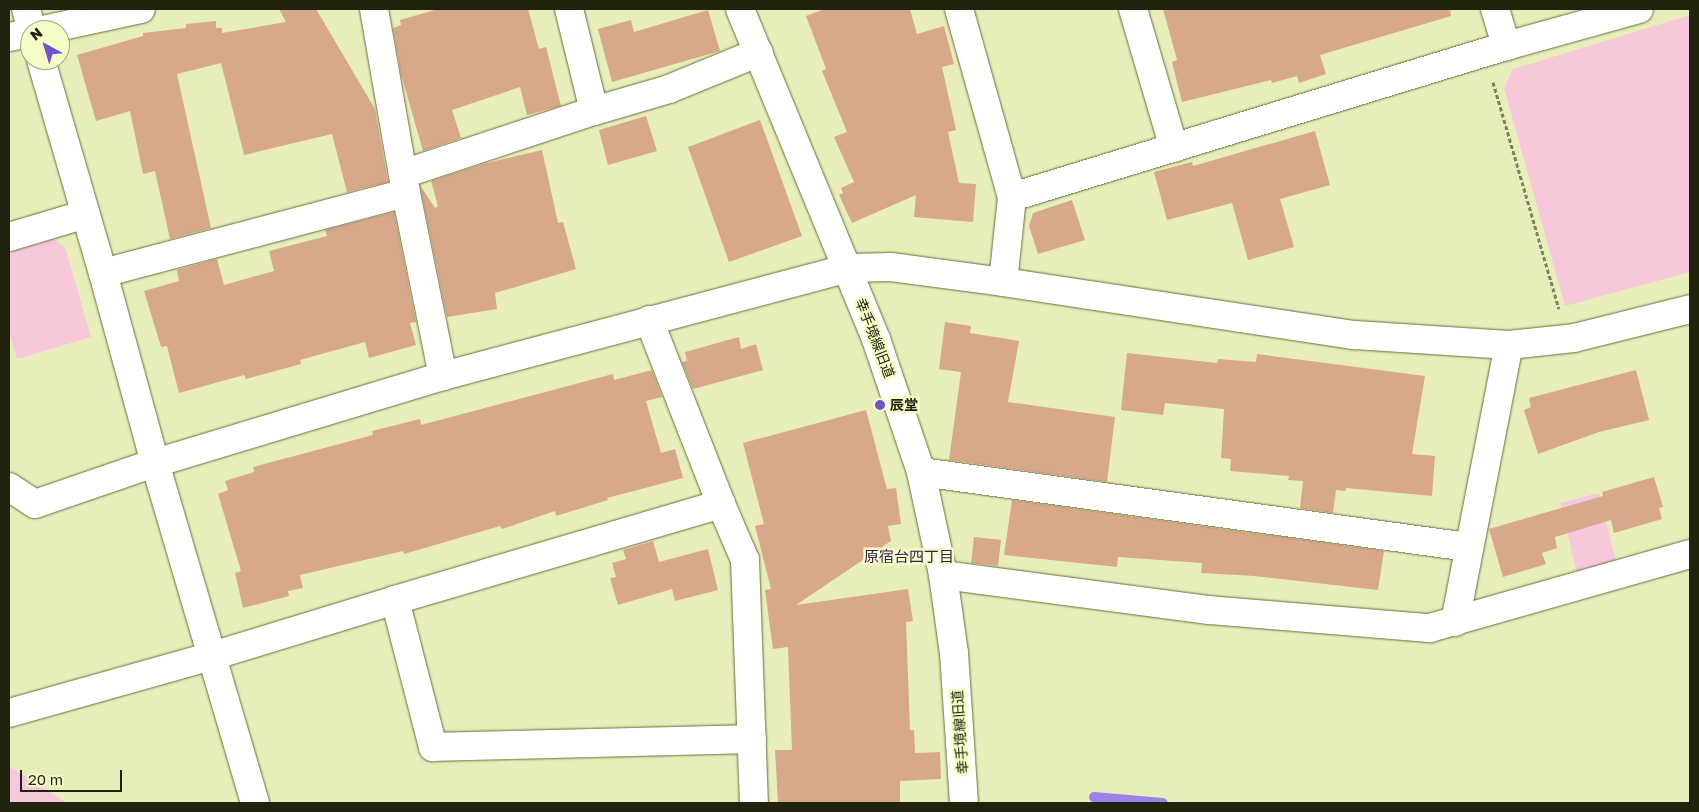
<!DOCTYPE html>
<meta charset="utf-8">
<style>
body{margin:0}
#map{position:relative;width:1699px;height:812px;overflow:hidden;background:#e8eeb9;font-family:"Golos Text","Noto Sans JP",sans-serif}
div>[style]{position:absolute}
.green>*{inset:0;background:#f6c8da}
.stream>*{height:10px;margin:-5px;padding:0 5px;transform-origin:5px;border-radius:5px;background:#9c83ec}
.building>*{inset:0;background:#d8a88a}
.path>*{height:3px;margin-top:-1.5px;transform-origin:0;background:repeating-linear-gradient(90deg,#7e815e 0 4px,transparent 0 6.5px)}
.roads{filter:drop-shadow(0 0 1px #686c3b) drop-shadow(0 0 1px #686c3b)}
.street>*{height:28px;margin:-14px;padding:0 14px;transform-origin:14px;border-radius:14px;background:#fff}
.secondary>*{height:28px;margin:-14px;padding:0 14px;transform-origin:14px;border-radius:14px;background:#fff}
.dots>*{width:14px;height:14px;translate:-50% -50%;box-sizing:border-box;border:2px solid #f6fcc6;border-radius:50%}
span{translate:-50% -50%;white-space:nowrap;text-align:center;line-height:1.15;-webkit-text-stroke:5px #f6fcc6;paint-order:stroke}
.street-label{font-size:14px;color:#22230f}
.poi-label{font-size:14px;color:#22230f;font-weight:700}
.left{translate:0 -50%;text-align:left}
.neighbourhood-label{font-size:15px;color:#2e1d57}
.frame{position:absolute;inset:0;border:10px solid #22230f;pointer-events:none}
.north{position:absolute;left:20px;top:20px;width:50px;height:50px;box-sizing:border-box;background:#f6fcc6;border:1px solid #a1a57d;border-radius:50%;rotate:321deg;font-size:14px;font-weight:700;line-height:20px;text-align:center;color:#22230f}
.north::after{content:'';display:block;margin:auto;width:18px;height:22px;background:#7450c9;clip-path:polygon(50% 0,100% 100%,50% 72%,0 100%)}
.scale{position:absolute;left:20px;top:770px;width:102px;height:22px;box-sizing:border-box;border:2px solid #22230f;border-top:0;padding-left:6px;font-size:15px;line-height:18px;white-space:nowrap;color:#22230f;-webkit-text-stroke:4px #f6fcc6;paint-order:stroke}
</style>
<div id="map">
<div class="green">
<div style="clip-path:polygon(1690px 15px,1690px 272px,1565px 306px,1504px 88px,1513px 69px)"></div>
<div style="clip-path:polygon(50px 236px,65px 247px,91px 337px,17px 359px,9px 331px,9px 248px)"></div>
<div style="clip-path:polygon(1599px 493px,1616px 561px,1577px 573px,1560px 503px)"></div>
<div style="clip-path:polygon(9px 766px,67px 803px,9px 803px)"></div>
</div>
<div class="stream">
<div style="left:1094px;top:797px;width:69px;rotate:5deg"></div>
</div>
<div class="building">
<div style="clip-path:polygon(279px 9px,316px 9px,375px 109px,388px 182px,347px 192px,332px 134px,244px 155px,221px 63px,177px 74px,211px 228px,170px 239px,155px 171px,143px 174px,130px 111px,96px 121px,77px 55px,143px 36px,143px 33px,186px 28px,186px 24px,216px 21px,216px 28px,222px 28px,222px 33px,286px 22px)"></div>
<div style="clip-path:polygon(438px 9px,528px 9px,539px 49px,546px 47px,561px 106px,527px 115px,520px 87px,452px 110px,461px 138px,423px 151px,401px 74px,393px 28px,401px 25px,400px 20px)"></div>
<div style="clip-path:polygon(825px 9px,910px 9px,917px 34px,944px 26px,954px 64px,942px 67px,956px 130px,948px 132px,959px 183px,976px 184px,973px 222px,914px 217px,916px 195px,852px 223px,839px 195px,843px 193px,841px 188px,854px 182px,834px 137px,847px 132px,822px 71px,826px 69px,806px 16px)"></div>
<div style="clip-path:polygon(1163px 9px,1450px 9px,1451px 16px,1320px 55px,1326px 74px,1299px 83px,1297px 76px,1272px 83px,1271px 80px,1182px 102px,1172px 62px,1177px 60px)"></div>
<div style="clip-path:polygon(708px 10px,720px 51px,612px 82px,598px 29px,631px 20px,634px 32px)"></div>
<div style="clip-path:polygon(646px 116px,657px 151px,608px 165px,599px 130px)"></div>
<div style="clip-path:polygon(760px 120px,802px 236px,729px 262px,688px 147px)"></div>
<div style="clip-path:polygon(1315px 131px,1330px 185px,1280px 199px,1294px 247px,1248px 260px,1232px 203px,1167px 220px,1154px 172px,1192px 162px,1193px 166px)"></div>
<div style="clip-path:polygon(542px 150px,558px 223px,563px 222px,576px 269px,495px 293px,497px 309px,447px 317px,420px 185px,435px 208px,438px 206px,431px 181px,483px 164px)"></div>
<div style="clip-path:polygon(1072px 200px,1085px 240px,1038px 254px,1029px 226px,1033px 213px)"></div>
<div style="clip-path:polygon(394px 212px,416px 322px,410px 323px,416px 345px,369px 358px,365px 342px,300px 360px,301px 364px,246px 379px,244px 375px,179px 393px,167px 346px,161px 347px,144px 291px,179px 281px,177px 270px,217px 259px,224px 285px,274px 271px,269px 251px,327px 236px,325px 230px)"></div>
<div style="clip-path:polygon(945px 322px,971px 326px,970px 333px,1019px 341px,1008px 402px,1115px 417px,1107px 482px,949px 460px,961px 372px,939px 369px)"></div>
<div style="clip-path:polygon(739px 337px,741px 349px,756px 344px,763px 370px,693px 389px,682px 362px,687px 361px,685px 352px)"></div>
<div style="clip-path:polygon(1127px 353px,1217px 363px,1218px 359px,1256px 362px,1257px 354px,1425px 376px,1412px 454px,1435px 456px,1432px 496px,1346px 488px,1345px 491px,1336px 490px,1333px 513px,1300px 508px,1303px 481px,1288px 480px,1289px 476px,1230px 471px,1231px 459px,1221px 458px,1224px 409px,1165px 403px,1163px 415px,1121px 410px)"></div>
<div style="clip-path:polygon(652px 370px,662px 397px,646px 401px,661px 453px,675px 449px,683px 478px,607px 498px,608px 500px,556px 516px,555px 511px,502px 529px,500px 526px,404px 554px,403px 551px,300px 575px,303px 588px,288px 591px,289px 596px,243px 608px,235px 573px,241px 571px,218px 494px,228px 490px,225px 481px,254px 472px,253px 467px,373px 435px,372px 431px,420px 419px,421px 425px,613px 374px,614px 380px)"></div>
<div style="clip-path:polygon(1636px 370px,1649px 420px,1599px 432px,1538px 454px,1524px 410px,1531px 407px,1529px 398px)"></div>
<div style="clip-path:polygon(866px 410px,887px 489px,896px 488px,901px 524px,888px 526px,891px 541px,796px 605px,908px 589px,913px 621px,906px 622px,910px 730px,914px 730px,915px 753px,940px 752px,941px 779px,900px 781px,900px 803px,778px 803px,775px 750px,792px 750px,788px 647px,773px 649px,765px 590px,771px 589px,755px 526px,764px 524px,743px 443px)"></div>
<div style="clip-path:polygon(1654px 477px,1663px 507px,1659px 508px,1662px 519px,1614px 533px,1611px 520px,1555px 537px,1557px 548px,1542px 553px,1546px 564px,1503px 577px,1489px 529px,1603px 496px,1602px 492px)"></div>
<div style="clip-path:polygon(1012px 500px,1384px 551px,1378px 590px,1254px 576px,1201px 573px,1202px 563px,1118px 557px,1117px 567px,1004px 555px)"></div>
<div style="clip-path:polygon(974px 537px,1001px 540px,998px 566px,971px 563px)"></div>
<div style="clip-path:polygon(653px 541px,659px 562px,708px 549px,718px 590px,675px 601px,672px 589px,618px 605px,610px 578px,616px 577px,612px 563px,626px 559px,623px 550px)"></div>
</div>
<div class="path">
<div style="left:1493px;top:82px;width:236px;rotate:73.8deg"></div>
</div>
<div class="roads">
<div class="street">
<div style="left:374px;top:9px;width:187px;rotate:80.1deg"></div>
<div style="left:406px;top:193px;width:187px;rotate:78.6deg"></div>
<div style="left:569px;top:9px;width:105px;rotate:76.2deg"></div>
<div style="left:594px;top:111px;width:78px;rotate:-16.3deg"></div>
<div style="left:669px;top:89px;width:97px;rotate:-22.3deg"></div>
<div style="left:959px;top:9px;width:195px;rotate:74.3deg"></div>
<div style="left:1012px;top:197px;width:85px;rotate:96deg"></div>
<div style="left:1133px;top:9px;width:145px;rotate:73.6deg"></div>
<div style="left:1495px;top:9px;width:39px;rotate:73deg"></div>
<div style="left:43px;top:30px;width:100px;rotate:-12.1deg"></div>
<div style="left:9px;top:37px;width:21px;rotate:-11deg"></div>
<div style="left:403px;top:174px;width:201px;rotate:-18.3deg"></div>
<div style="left:1012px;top:197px;width:517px;rotate:-17deg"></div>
<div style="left:1506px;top:46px;width:138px;rotate:-15.5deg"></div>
<div style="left:9px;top:237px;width:80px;rotate:-16.6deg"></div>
<div style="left:103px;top:273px;width:313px;rotate:-14.8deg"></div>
<div style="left:649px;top:320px;width:198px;rotate:68.6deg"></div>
<div style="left:721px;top:504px;width:61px;rotate:66.8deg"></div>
<div style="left:745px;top:560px;width:243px;rotate:87.9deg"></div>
<div style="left:921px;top:472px;width:552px;rotate:7.81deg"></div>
<div style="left:9px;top:487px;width:31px;rotate:33deg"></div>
<div style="left:35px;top:504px;width:127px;rotate:-18.9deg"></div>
<div style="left:943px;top:575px;width:268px;rotate:7.5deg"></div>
<div style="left:1209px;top:610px;width:222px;rotate:4.7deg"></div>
<div style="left:1430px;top:628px;width:270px;rotate:-15.9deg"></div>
<div style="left:395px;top:600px;width:152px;rotate:75.5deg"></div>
<div style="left:433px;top:747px;width:319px;rotate:-1.4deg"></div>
<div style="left:1455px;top:622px;width:282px;rotate:-79deg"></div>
<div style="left:9px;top:713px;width:211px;rotate:-15.7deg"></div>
<div style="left:212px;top:656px;width:191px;rotate:-17deg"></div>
<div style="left:395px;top:600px;width:340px;rotate:-16.4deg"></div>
</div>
<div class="secondary">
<div style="left:26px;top:9px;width:22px;rotate:74deg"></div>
<div style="left:740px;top:9px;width:357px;rotate:67.6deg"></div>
<div style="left:876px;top:339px;width:140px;rotate:71.3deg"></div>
<div style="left:921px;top:472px;width:105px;rotate:77.9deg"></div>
<div style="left:943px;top:575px;width:79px;rotate:82deg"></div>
<div style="left:954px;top:653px;width:150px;rotate:86.2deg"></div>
<div style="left:41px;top:60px;width:222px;rotate:73.8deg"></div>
<div style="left:103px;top:273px;width:197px;rotate:74.7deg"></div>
<div style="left:155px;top:463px;width:354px;rotate:73.6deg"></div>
<div style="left:155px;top:463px;width:301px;rotate:-16.8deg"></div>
<div style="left:443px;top:376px;width:419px;rotate:-14.9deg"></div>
<div style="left:848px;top:268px;width:43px;rotate:-1.3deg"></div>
<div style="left:891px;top:267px;width:113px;rotate:7.6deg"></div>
<div style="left:1003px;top:282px;width:356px;rotate:8.6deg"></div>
<div style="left:1355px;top:335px;width:154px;rotate:3.7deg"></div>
<div style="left:1509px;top:345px;width:65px;rotate:-6.1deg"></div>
<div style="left:1574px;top:338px;width:120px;rotate:-14deg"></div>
</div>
</div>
<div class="dots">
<div style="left:880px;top:405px;background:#7450c9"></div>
</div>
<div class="street-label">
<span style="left:875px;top:338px;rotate:69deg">幸手境線旧道</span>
<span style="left:960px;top:732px;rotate:-94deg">幸手境線旧道</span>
</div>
<div class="poi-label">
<span class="left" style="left:890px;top:405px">辰堂</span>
</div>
<div class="neighbourhood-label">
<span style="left:909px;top:557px">原宿台四丁目</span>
</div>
<div class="frame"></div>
<div class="north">N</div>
<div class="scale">20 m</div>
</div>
